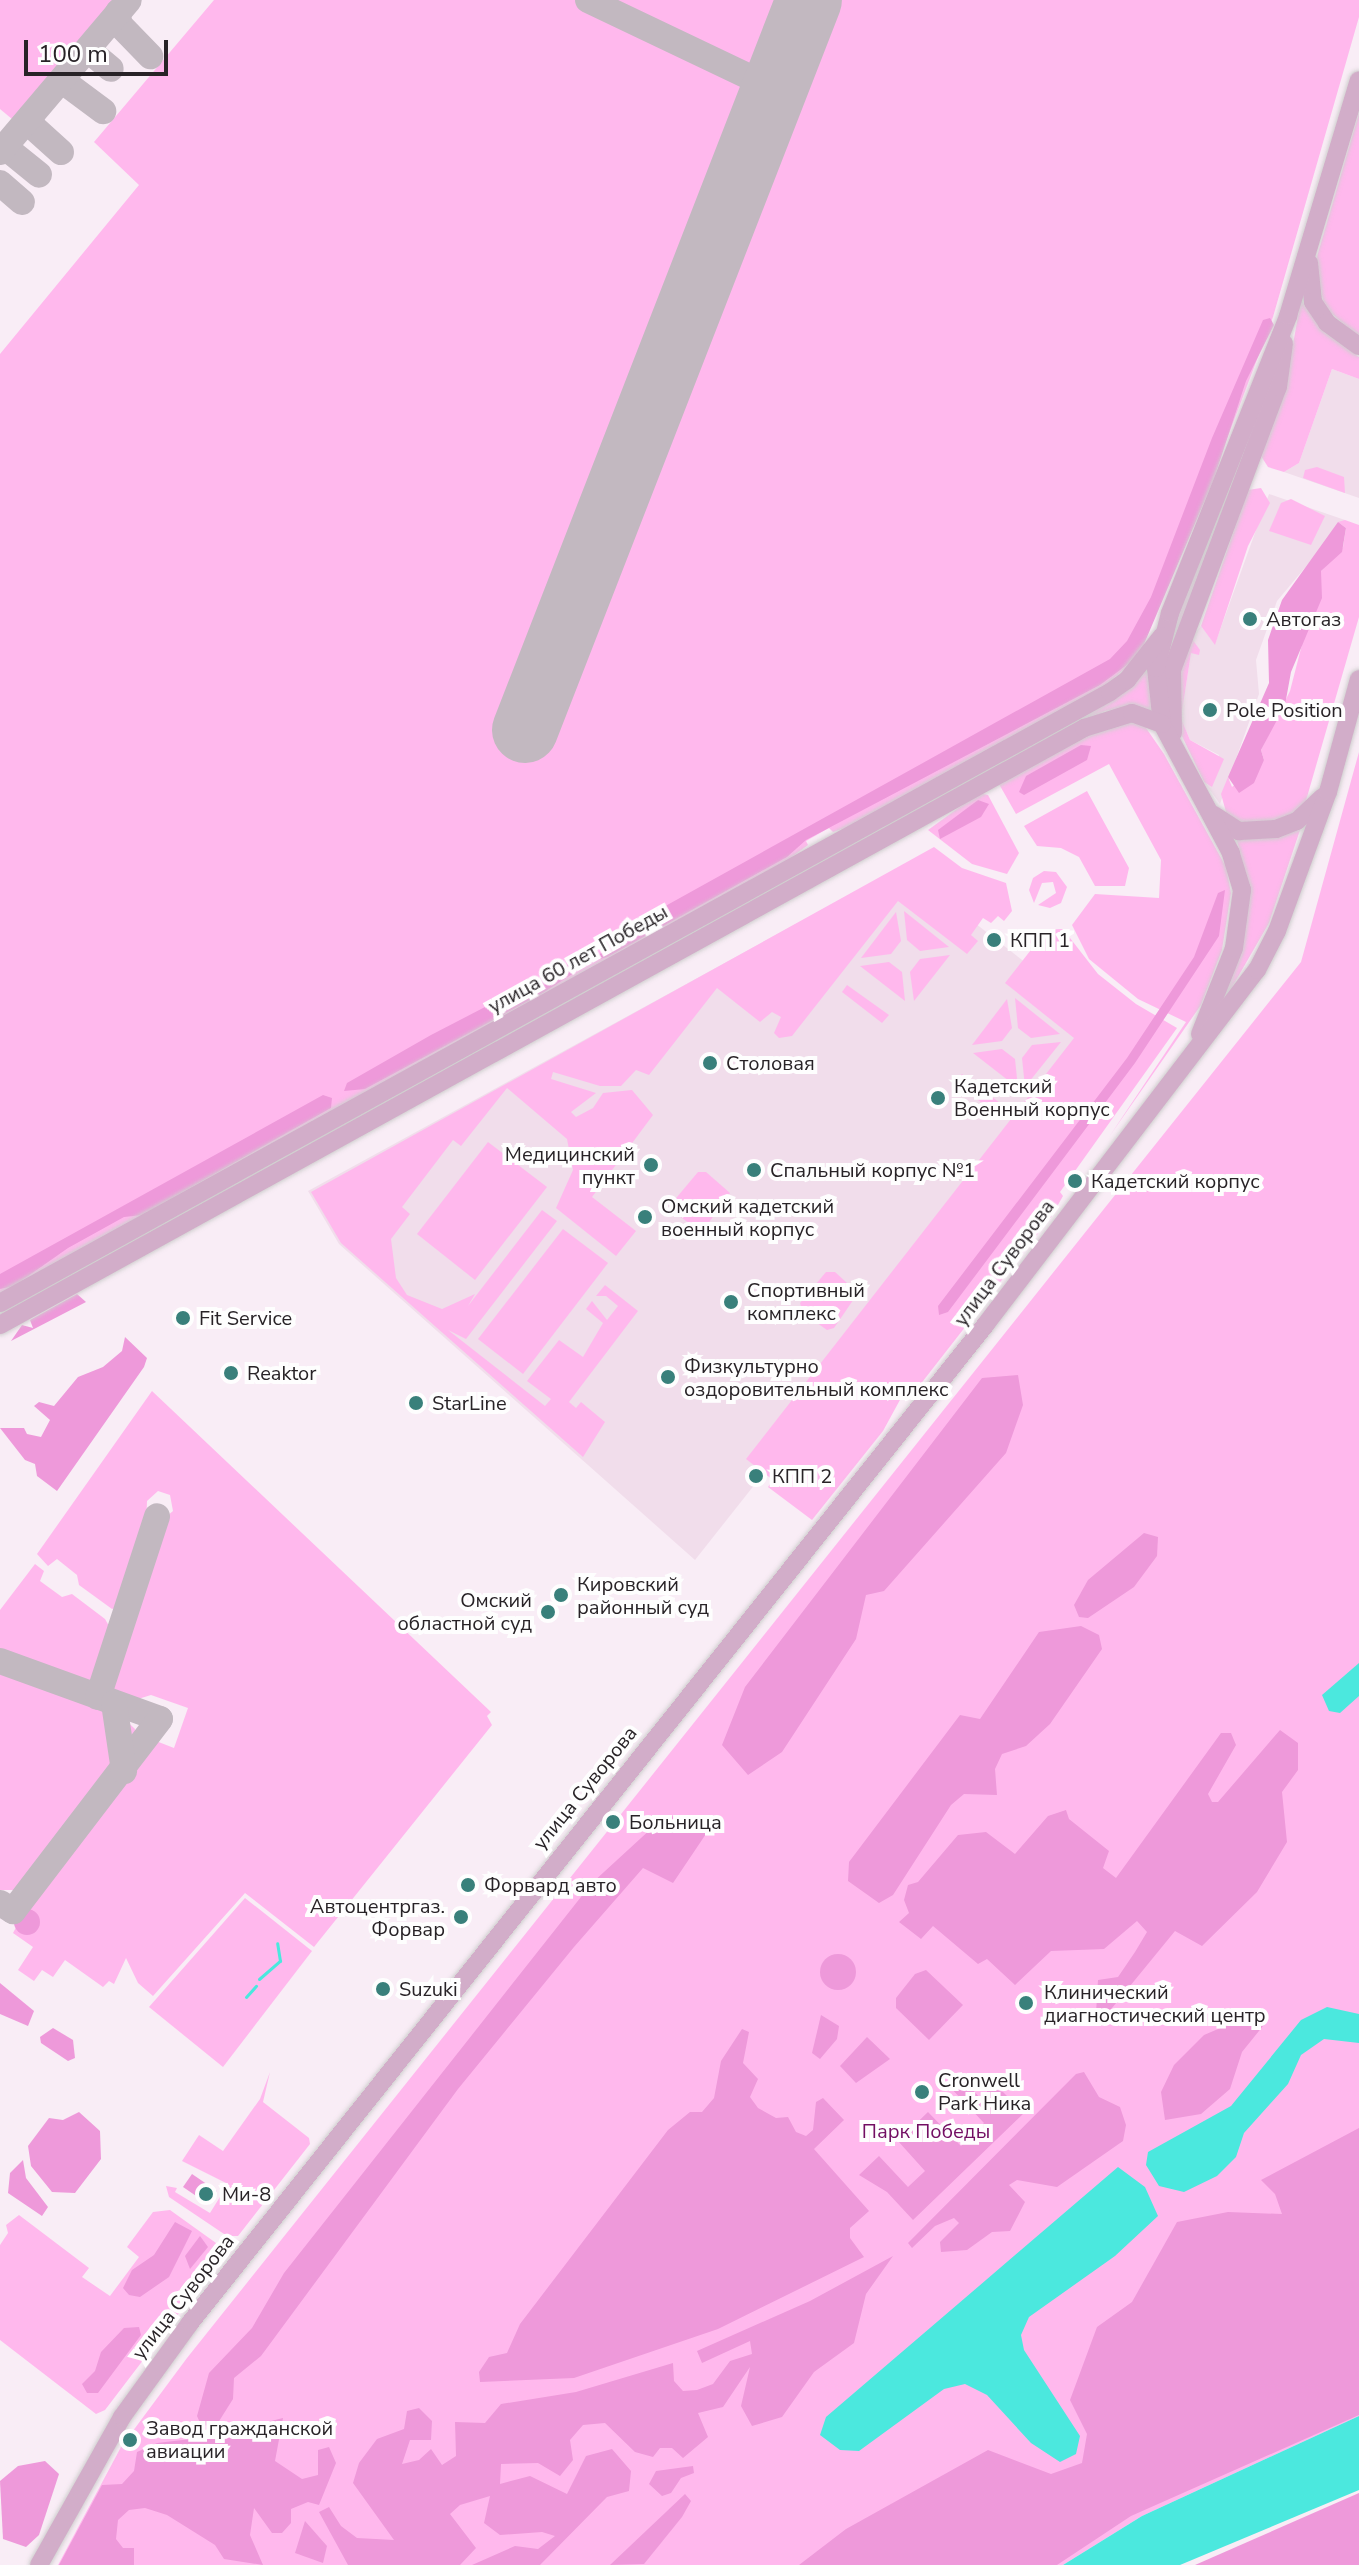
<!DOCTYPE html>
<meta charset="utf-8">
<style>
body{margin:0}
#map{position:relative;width:1359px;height:2565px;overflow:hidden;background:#f9edf6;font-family:"Nunito Sans",sans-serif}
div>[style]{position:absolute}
.built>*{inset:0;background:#f1ddeb}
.green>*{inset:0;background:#ffb8ed}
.forest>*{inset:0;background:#ee99da}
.round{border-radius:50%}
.water>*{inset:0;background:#4be8de}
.stream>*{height:3px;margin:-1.5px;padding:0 1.5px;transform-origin:1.5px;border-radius:1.5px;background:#4be8de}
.taxiway>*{height:26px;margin:-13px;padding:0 13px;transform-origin:13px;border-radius:13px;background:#c2b8c0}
.runway>*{height:66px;margin:-33px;padding:0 33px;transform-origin:33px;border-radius:33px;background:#c2b8c0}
.roads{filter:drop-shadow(0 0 2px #d0cfcf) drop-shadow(0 0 2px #d0cfcf)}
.major>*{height:18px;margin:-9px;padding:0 9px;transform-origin:9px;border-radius:9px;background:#d2adc9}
.dots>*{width:22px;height:22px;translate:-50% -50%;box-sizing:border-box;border:4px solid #fefefe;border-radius:50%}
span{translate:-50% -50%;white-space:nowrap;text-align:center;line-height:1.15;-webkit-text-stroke:8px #fefefe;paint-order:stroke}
.poi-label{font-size:20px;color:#282327}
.left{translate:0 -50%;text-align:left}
.right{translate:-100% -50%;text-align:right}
.street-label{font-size:20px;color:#282327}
.park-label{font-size:20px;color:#730e63}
.scale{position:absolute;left:24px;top:40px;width:144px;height:36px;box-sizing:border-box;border:4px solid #282327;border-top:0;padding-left:10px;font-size:24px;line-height:28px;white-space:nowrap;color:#282327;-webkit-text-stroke:6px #fefefe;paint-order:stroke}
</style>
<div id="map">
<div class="built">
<div style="clip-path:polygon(1332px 369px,1359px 379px,1359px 498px,1284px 472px,1299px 463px)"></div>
<div style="clip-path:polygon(1269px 494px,1345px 520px,1277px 601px,1256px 660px,1259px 694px,1220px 804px,1204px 782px,1208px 785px,1219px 755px,1190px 740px,1181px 718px,1191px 652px,1199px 654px,1188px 640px,1201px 626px,1215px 644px)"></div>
<div style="clip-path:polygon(902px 866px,1113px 1031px,695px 1560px,339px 1244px,308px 1191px)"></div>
</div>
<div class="green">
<div style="clip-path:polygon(0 0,113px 0,12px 119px,0 109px)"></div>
<div style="clip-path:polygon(214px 0,1359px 0,1359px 17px,1273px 317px,1205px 497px,1127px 667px,1105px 685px,857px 824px,833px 832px,829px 828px,806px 841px,808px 845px,785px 862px,0 1297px,0 354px,139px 185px,94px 142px)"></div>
<div style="clip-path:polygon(1359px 113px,1359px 337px,1324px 307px,1316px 260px)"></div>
<div style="clip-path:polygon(1301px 300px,1325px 333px,1359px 357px,1359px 379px,1332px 369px,1299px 463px,1284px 472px,1268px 467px,1261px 456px,1285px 388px)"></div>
<div style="clip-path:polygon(1274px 377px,1171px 649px,1163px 662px,1167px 639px)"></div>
<div style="clip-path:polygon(1317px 467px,1344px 477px,1345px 493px,1303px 478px,1305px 470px)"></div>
<div style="clip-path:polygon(1261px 488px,1270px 503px,1248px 546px,1215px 645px,1201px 626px,1248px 490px)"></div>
<div style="clip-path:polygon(1291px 499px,1325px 516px,1311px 545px,1269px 531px,1281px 503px)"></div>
<div style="clip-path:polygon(1345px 520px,1359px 525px,1359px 617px,1305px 804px,1282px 821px,1242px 825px,1226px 812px,1221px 794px,1228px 777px,1232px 787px,1264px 760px,1261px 750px,1290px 691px,1321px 571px,1343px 547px,1346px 528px,1338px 522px)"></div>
<div style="clip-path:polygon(1192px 639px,1200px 650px,1199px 655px,1191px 653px,1181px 718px,1190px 740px,1224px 759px,1212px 787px,1204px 782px,1180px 732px,1178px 677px)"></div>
<div style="clip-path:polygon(1148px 667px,1154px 712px,1134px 706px,1105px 711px,1018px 757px,1014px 750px)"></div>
<div style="clip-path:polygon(1124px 720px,1144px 725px,1164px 754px,1226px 867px,1231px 893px,1222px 950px,1201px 1005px,1109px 1137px,1186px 1022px,1138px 999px,1089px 959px,1072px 925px,1095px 894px,1159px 898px,1161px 860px,1109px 764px,1016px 814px,999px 784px,1092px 730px)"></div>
<div style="clip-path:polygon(1359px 752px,1359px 2416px,1142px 2516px,1063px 2565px,58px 2565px,121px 2447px,187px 2358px,1301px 962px)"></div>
<div style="clip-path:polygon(1087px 791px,1129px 868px,1125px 886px,1095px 886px,1079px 857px,1061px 848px,1037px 846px,1024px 826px)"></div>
<div style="clip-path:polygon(979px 793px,988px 795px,1019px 853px,1007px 874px,972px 864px,928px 830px)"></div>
<div style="clip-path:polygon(1300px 830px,1269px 923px,1220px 1008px,1245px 872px,1236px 837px)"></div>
<div style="clip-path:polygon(934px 847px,962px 868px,1006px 883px,1012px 911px,1004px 921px,998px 916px,991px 923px,983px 918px,971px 935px,978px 941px,967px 954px,898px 901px,792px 1036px,779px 1038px,774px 1033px,781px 1017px,772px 1012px,760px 1022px,717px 988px,649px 1075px,636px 1070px,621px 1086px,600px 1086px,553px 1072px,551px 1079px,596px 1093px,571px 1112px,576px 1117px,593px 1108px,603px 1093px,632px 1090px,653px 1115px,592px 1197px,636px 1231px,616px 1256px,556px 1208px,573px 1170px,567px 1139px,507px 1088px,461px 1146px,453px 1140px,402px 1207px,410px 1214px,391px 1239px,396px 1278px,407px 1295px,442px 1309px,475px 1294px,468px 1306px,542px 1210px,557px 1221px,466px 1339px,448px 1330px,545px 1406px,551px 1399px,527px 1381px,559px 1340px,583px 1357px,603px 1323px,586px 1309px,592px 1301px,607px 1320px,618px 1306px,606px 1296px,596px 1296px,605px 1285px,638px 1311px,569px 1402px,576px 1408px,581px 1402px,605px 1422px,583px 1457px,341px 1243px,311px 1192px)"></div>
<div style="clip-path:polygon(1044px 871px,1056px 872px,1067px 887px,1061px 903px,1050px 908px,1038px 905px,1056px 893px,1053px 882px,1042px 883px,1034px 903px,1029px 890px,1033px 878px)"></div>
<div style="clip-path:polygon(904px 911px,949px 947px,920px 951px,907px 940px)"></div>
<div style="clip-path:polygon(896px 912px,901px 941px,891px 954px,861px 958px)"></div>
<div style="clip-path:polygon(1063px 929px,1098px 974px,1136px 1004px,1177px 1028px,1060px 1192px,1063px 1196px,1051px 1217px,916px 1390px,901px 1398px,883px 1431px,812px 1520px,768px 1487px,773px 1480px,746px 1459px,1074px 1038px,1005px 983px,1034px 946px,1029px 942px,1039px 930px)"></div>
<div style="clip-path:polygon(950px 955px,914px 1001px,910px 972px,920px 959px)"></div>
<div style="clip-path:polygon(889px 962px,902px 972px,905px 1001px,860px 966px)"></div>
<div style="clip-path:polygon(847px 985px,889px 1015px,882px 1023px,842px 992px)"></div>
<div style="clip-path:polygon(1015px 998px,1060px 1034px,1031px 1038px,1018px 1028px)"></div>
<div style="clip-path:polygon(1007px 999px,1012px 1028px,1002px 1041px,972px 1045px)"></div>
<div style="clip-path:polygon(1061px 1042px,1025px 1087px,1022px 1058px,1032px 1045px)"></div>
<div style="clip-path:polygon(1002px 1049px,1015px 1059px,1018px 1088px,973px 1053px)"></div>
<div style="clip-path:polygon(962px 1074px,1000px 1103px,996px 1114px,955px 1082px)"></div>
<div style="clip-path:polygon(488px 1142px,547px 1187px,475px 1280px,417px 1234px)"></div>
<div style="clip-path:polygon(698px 1172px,706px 1172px,730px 1193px,705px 1228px,698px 1230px,674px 1212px,672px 1203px)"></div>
<div style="clip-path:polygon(563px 1229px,608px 1263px,523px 1374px,478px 1339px)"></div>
<div style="clip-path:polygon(826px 1272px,835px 1272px,858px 1293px,834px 1328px,827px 1330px,803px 1313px,800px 1303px)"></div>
<div style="clip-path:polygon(152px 1391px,491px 1712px,487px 1716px,492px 1725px,314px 1947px,245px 1893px,153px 1996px,138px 1983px,126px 1958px,114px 1984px,109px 1981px,103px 1987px,65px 1960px,53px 1977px,42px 1970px,34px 1981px,18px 1970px,33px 1947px,13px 1933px,33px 1896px,148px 1747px,156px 1741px,174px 1748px,188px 1708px,151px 1695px,122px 1704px,105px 1697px,104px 1688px,161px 1521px,173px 1511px,170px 1495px,158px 1491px,147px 1501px,146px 1528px,122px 1606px,112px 1609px,79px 1585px,77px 1575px,57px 1559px,48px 1566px,37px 1554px)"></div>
<div style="clip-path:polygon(35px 1564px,44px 1571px,40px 1581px,62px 1597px,72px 1594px,105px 1619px,113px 1633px,96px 1677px,83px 1689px,0 1652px,0 1610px)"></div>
<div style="clip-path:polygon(0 1669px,99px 1705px,107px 1716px,113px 1754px,111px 1776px,20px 1890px,0 1890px)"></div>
<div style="clip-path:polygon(117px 1712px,135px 1729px,134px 1745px,124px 1759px)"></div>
<div style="clip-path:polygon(245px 1898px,312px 1951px,223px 2067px,149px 2007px)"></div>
<div style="clip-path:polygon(270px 2072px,263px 2102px,309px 2138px,310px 2144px,238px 2236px,227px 2236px,169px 2197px,166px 2186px,177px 2188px,175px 2192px,210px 2213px,228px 2184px,182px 2161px,199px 2135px,223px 2151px,260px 2099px)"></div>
<div style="clip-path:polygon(170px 2210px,216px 2243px,218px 2262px,105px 2410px,96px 2414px,0 2340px,0 2245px,8px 2233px,6px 2225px,19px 2215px,89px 2268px,82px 2277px,110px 2296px,139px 2257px,127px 2247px,153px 2212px)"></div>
</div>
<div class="forest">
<div style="clip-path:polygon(1270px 318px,1274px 325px,1246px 381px,1214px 479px,1139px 656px,1100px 685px,806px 840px,787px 857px,608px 957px,585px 963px,656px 919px,660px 909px,1110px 659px,1127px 641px,1151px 597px,1212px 438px,1263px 320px)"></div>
<div style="clip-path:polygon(1338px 522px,1346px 528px,1342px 552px,1321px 571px,1322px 598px,1291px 672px,1285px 705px,1261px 750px,1264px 760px,1254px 783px,1239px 793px,1228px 777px,1269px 683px,1268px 640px,1282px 600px)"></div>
<div style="clip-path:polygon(1081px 745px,1091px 746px,1087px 760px,1024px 795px,1019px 792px,1026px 776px)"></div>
<div style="clip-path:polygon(978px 800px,989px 804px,981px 817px,940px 839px,938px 830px)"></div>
<div style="clip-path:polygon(1225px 890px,1219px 936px,1135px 1063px,948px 1312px,939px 1315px,938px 1306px,1127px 1058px,1194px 957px,1218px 893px)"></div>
<div style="clip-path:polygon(572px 962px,580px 969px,540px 995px,365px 1089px,344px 1091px,347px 1083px,431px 1035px)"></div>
<div style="clip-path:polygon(323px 1095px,332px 1098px,331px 1108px,142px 1215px,124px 1217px,68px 1248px,14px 1286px,0 1289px,0 1274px)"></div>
<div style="clip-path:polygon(77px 1294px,86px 1302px,11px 1341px,22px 1325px,33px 1328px,30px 1320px)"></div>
<div style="clip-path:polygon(125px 1337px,147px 1358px,144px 1367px,57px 1491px,37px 1476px,35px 1464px,25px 1460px,0 1428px,24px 1428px,27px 1434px,41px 1437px,50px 1420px,34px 1406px,39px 1402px,54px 1406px,78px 1377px,103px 1367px,122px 1351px)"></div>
<div style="clip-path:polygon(1018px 1375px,1023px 1405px,1006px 1453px,884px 1591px,866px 1595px,856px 1639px,782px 1752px,748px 1775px,722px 1745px,745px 1687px,982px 1378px)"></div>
<div style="clip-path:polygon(1144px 1533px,1158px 1537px,1157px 1556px,1134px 1587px,1088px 1618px,1079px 1617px,1074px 1605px,1088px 1580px)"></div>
<div style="clip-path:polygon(1081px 1626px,1099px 1635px,1102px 1649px,1050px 1724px,1026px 1746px,1002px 1754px,995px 1769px,997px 1795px,964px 1794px,951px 1805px,893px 1895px,879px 1903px,848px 1881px,849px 1862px,960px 1715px,980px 1719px,1039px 1632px)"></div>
<div style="clip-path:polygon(1280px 1730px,1298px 1743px,1298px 1770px,1282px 1792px,1287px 1842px,1257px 1892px,1202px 1946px,1175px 1931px,1103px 2019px,1096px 2013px,1098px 1980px,1118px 1977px,1135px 1952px,1147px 1932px,1137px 1921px,1104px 1949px,1051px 1951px,1015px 1985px,987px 1959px,978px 1964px,933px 1926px,921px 1939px,899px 1922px,909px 1913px,904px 1900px,908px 1885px,918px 1882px,958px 1835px,986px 1832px,1015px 1854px,1048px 1816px,1066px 1810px,1069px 1819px,1109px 1851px,1103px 1868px,1116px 1878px,1221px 1733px,1231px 1733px,1236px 1745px,1208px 1794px,1212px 1802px,1218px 1802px)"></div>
<div style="clip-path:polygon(665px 1816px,709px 1818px,712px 1825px,673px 1883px,643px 1868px,574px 1947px,458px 2089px,261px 2356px,234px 2378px,233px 2399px,216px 2426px,201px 2425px,197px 2416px,209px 2373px,252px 2328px,284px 2273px,592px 1883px)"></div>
<div class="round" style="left:14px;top:1909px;width:26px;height:26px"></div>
<div class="round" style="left:820px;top:1954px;width:36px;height:36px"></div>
<div style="clip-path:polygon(926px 1970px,963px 2005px,929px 2040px,896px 2008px,896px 1998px,915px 1974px)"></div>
<div style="clip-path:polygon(0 1983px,34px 2011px,28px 2026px,0 2014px)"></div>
<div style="clip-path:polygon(1258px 2012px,1267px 2021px,1242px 2052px,1230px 2089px,1201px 2114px,1165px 2120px,1161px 2092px,1174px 2065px,1204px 2035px)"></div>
<div style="clip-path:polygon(821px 2015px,839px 2026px,837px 2039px,820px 2059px,812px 2053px)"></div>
<div style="clip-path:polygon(53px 2028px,73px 2040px,75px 2058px,68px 2061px,41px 2043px,40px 2037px)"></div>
<div style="clip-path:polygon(742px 2029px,749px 2032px,743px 2063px,758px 2079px,750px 2097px,758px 2108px,776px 2118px,788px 2117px,796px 2132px,806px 2136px,813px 2130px,816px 2102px,823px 2098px,844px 2120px,814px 2149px,869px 2211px,850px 2228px,850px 2238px,864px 2257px,718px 2329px,574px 2378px,480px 2382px,479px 2372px,489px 2357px,507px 2353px,520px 2324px,668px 2130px,690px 2112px,702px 2112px,714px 2098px,721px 2061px)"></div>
<div style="clip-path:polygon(867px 2037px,890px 2059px,856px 2083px,840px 2066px)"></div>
<div style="clip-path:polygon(1084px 2072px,1099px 2097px,1120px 2107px,1126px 2125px,1123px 2141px,1057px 2187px,1017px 2180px,1009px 2185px,1025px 2202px,1010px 2231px,992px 2232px,967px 2250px,941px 2252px,940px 2242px,959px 2223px,954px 2218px,935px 2226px,912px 2248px,908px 2243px,1076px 2074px)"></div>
<div style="clip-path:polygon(957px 2073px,982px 2100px,989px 2088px,1003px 2092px,1024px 2113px,913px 2220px,887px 2192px,859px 2175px,879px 2156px,908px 2187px,925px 2171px,898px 2141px,928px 2112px,961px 2146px,984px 2123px,947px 2084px)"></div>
<div style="clip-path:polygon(79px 2112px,100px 2131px,101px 2159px,75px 2193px,52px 2192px,31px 2166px,28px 2146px,49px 2118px,63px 2120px)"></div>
<div style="clip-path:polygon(1359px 2128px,1359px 2415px,1131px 2516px,1057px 2565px,799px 2565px,846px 2529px,988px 2450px,1051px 2474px,1082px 2463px,1087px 2434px,1070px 2400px,1097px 2327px,1132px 2302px,1177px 2222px,1228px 2212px,1282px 2214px,1275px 2194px,1261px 2180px)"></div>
<div style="clip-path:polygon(23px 2160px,26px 2178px,48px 2207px,42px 2216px,8px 2193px,10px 2173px)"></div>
<div style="clip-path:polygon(192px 2174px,217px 2191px,208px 2204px,183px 2187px)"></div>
<div style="clip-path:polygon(175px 2222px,192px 2231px,169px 2277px,140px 2297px,129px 2295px,123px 2288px,132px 2270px,154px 2255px)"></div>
<div style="clip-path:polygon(200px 2236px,208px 2247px,190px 2269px,185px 2256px)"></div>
<div style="clip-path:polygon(893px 2256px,866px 2294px,854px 2343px,814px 2372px,782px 2417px,752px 2426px,741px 2406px,750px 2367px,723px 2407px,698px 2413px,708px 2437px,683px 2458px,672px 2448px,660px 2448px,653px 2457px,635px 2452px,605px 2423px,583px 2425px,570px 2440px,573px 2460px,560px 2476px,538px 2463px,501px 2464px,500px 2484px,530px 2476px,567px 2494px,586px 2456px,612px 2449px,631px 2471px,629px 2491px,607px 2497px,540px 2565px,472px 2565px,515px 2546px,538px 2549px,555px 2536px,542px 2532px,500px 2535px,484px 2523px,490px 2496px,460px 2505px,450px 2514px,476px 2548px,460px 2565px,348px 2565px,319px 2512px,329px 2507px,341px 2526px,357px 2538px,394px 2540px,353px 2483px,359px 2463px,377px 2439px,404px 2429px,407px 2411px,419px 2408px,432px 2421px,431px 2440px,410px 2440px,402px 2464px,419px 2460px,431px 2449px,442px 2465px,456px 2456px,455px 2422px,485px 2423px,501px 2404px,576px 2392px,673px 2363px,674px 2381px,683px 2391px,697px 2390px,713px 2384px,730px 2361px,752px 2354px,750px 2341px,702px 2363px,697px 2351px,810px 2301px)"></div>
<div style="clip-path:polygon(139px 2327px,141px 2335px,98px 2393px,87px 2393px,82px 2384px,95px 2371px,101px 2352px,124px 2328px)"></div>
<div style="clip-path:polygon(283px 2418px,275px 2461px,302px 2479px,318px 2475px,318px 2450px,329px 2447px,336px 2463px,319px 2505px,308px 2502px,291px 2509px,291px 2523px,282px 2533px,272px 2533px,254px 2508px,250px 2535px,263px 2565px,224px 2559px,215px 2545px,167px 2515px,145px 2508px,129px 2510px,118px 2520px,116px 2539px,123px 2548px,134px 2548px,134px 2565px,59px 2565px,102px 2485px,122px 2484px,134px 2471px,137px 2452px,157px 2443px,208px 2437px)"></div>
<div style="clip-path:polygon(45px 2461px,59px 2474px,39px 2535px,26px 2547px,3px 2539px,0 2481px,18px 2466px)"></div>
<div style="clip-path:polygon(693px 2466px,694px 2473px,681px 2478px,671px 2493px,662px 2496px,649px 2484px,656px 2471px)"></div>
<div style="clip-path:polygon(1359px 2493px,1359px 2565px,1195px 2565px)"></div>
<div style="clip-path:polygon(685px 2494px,691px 2501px,682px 2517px,644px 2564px,610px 2565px)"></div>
<div style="clip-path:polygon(305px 2521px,327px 2546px,323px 2563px,295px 2553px)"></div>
</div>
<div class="water">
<div style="clip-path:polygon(1359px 1663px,1359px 1696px,1340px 1713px,1329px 1711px,1322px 1695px)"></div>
<div style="clip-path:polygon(1327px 2007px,1359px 2014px,1359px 2043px,1324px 2039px,1301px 2055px,1288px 2084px,1244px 2133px,1236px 2157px,1217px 2176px,1184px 2192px,1159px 2186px,1146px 2165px,1148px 2152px,1231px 2106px,1301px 2020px)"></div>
<div style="clip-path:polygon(1118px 2167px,1145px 2187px,1158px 2216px,1115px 2256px,1029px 2317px,1021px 2335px,1024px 2350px,1080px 2436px,1076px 2454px,1060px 2462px,1031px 2443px,987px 2395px,965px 2384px,944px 2389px,859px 2451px,840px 2450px,820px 2435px,826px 2417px)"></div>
<div style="clip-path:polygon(1359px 2416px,1359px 2490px,1180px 2565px,1063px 2565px,1142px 2516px)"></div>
</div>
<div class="stream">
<div style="left:259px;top:1979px;width:28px;rotate:-41deg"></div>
<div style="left:280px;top:1961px;width:18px;rotate:-99deg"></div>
<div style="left:246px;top:1997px;width:15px;rotate:-48deg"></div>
</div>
<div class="taxiway">
<div style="left:588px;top:0;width:207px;rotate:25.5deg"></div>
<div style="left:118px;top:12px;width:12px;rotate:85deg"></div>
<div style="left:119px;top:24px;width:45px;rotate:45.9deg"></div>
<div style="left:92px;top:45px;width:9px;rotate:84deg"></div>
<div style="left:93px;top:54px;width:23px;rotate:40deg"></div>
<div style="left:66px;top:75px;width:10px;rotate:79deg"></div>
<div style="left:68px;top:85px;width:44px;rotate:36.6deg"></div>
<div style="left:31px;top:116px;width:10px;rotate:84deg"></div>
<div style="left:32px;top:126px;width:39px;rotate:42deg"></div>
<div style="left:9px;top:142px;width:10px;rotate:79deg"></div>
<div style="left:11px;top:152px;width:36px;rotate:39deg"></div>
<div style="left:0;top:152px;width:199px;rotate:-49.7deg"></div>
<div style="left:0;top:183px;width:29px;rotate:41deg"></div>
<div style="left:0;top:1661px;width:170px;rotate:19.9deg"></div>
<div style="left:160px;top:1719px;width:242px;rotate:127.4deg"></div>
<div style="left:13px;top:1911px;width:15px;rotate:-148deg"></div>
<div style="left:98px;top:1697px;width:190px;rotate:-71.9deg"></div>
<div style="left:114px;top:1703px;width:69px;rotate:81.6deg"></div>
</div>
<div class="runway">
<div style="left:525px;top:730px;width:783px;rotate:-68.74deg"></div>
</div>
<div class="roads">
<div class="major">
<div style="left:1309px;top:263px;width:39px;rotate:84deg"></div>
<div style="left:1313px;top:302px;width:25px;rotate:56deg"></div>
<div style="left:1327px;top:323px;width:39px;rotate:36deg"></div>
<div style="left:1173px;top:733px;width:63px;rotate:-90.9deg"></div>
<div style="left:1172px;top:670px;width:302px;rotate:-69.5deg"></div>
<div style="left:1278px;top:387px;width:44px;rotate:-82.2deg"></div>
<div style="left:1214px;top:815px;width:30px;rotate:33deg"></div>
<div style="left:1239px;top:831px;width:37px;rotate:-3deg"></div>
<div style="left:1276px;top:829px;width:22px;rotate:-21deg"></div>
<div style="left:1297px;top:821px;width:35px;rotate:-43deg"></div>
<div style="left:1200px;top:1034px;width:92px;rotate:-68.4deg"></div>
<div style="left:1234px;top:948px;width:59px;rotate:-82.1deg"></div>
<div style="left:1242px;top:890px;width:39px;rotate:-107deg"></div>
<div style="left:1231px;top:853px;width:146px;rotate:-118.1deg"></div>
<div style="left:1162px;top:724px;width:56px;rotate:-96.1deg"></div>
<div style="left:1156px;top:668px;width:57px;rotate:-75.7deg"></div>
<div style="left:1170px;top:613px;width:320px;rotate:-68.3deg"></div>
<div style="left:1288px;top:316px;width:246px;rotate:-73.3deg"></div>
<div style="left:0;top:1303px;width:1267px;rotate:-28.83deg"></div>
<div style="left:1110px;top:692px;width:21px;rotate:-35deg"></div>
<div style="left:1127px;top:680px;width:56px;rotate:-51.5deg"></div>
<div style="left:0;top:1325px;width:1238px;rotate:-28.84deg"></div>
<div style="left:1084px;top:728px;width:50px;rotate:-17.4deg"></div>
<div style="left:1132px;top:713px;width:32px;rotate:20deg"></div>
<div style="left:39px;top:2565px;width:170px;rotate:-60.7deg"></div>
<div style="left:122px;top:2417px;width:116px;rotate:-54.1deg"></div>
<div style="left:190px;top:2323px;width:1277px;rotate:-51.45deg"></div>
<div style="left:986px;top:1324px;width:446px;rotate:-52.6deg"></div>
<div style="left:1257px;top:970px;width:44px;rotate:-62.9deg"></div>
<div style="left:1277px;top:931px;width:148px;rotate:-69.9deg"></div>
<div style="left:1328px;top:792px;width:117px;rotate:-74.7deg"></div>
</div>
</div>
<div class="dots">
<div style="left:1250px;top:619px;background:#39807b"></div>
<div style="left:1210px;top:710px;background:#39807b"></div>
<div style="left:994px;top:940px;background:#39807b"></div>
<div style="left:710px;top:1063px;background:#39807b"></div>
<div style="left:938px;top:1098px;background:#39807b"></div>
<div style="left:651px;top:1165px;background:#39807b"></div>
<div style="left:754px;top:1170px;background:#39807b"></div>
<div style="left:1075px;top:1181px;background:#39807b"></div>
<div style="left:645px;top:1217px;background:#39807b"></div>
<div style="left:731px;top:1302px;background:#39807b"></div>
<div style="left:183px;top:1318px;background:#39807b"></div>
<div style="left:231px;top:1373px;background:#39807b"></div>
<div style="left:668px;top:1377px;background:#39807b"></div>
<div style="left:416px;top:1403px;background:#39807b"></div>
<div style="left:756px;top:1476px;background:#39807b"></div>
<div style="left:561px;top:1595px;background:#39807b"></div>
<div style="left:548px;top:1612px;background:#39807b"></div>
<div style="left:613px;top:1822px;background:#39807b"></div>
<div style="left:468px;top:1885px;background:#39807b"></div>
<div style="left:461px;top:1917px;background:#39807b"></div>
<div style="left:383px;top:1989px;background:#39807b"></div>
<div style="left:1026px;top:2003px;background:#39807b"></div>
<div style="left:922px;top:2092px;background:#39807b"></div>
<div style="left:206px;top:2194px;background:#39807b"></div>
<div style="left:130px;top:2440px;background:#39807b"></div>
</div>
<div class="poi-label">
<span class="left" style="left:1266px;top:619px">Автогаз</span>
<span class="left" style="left:1226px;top:710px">Pole Position</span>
<span class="left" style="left:1010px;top:940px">КПП 1</span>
<span class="left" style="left:726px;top:1063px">Столовая</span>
<span class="left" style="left:954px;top:1098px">Кадетский<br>Военный корпус</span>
<span class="right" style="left:635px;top:1166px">Медицинский<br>пункт</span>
<span class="left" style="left:770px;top:1170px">Спальный корпус №1</span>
<span class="left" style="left:1091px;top:1181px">Кадетский корпус</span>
<span class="left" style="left:661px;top:1218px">Омский кадетский<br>военный корпус</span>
<span class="left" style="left:747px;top:1302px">Спортивный<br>комплекс</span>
<span class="left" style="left:199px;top:1318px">Fit Service</span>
<span class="left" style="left:684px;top:1378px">Физкультурно<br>оздоровительный комплекс</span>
<span class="left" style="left:247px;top:1373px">Reaktor</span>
<span class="left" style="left:432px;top:1403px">StarLine</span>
<span class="left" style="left:772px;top:1476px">КПП 2</span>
<span class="left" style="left:577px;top:1596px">Кировский<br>районный суд</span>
<span class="right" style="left:532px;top:1612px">Омский<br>областной суд</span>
<span class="left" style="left:629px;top:1822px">Больница</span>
<span class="left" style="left:484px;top:1885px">Форвард авто</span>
<span class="right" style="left:445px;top:1918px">Автоцентргаз.<br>Форвар</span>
<span class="left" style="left:399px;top:1989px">Suzuki</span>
<span class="left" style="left:1044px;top:2004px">Клинический<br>диагностический центр</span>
<span class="left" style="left:938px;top:2092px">Cronwell<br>Park Ника</span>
<span class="left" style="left:222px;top:2194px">Ми-8</span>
<span class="left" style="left:146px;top:2440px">Завод гражданской<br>авиации</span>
</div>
<div class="street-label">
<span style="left:578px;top:959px;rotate:-29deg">улица 60 лет Победы</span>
<span style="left:1004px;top:1263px;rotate:-53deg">улица Суворова</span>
<span style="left:585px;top:1788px;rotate:-51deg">улица Суворова</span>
<span style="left:183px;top:2297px;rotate:-52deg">улица Суворова</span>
</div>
<div class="park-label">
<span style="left:926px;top:2131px">Парк Победы</span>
</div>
<div class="scale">100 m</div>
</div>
